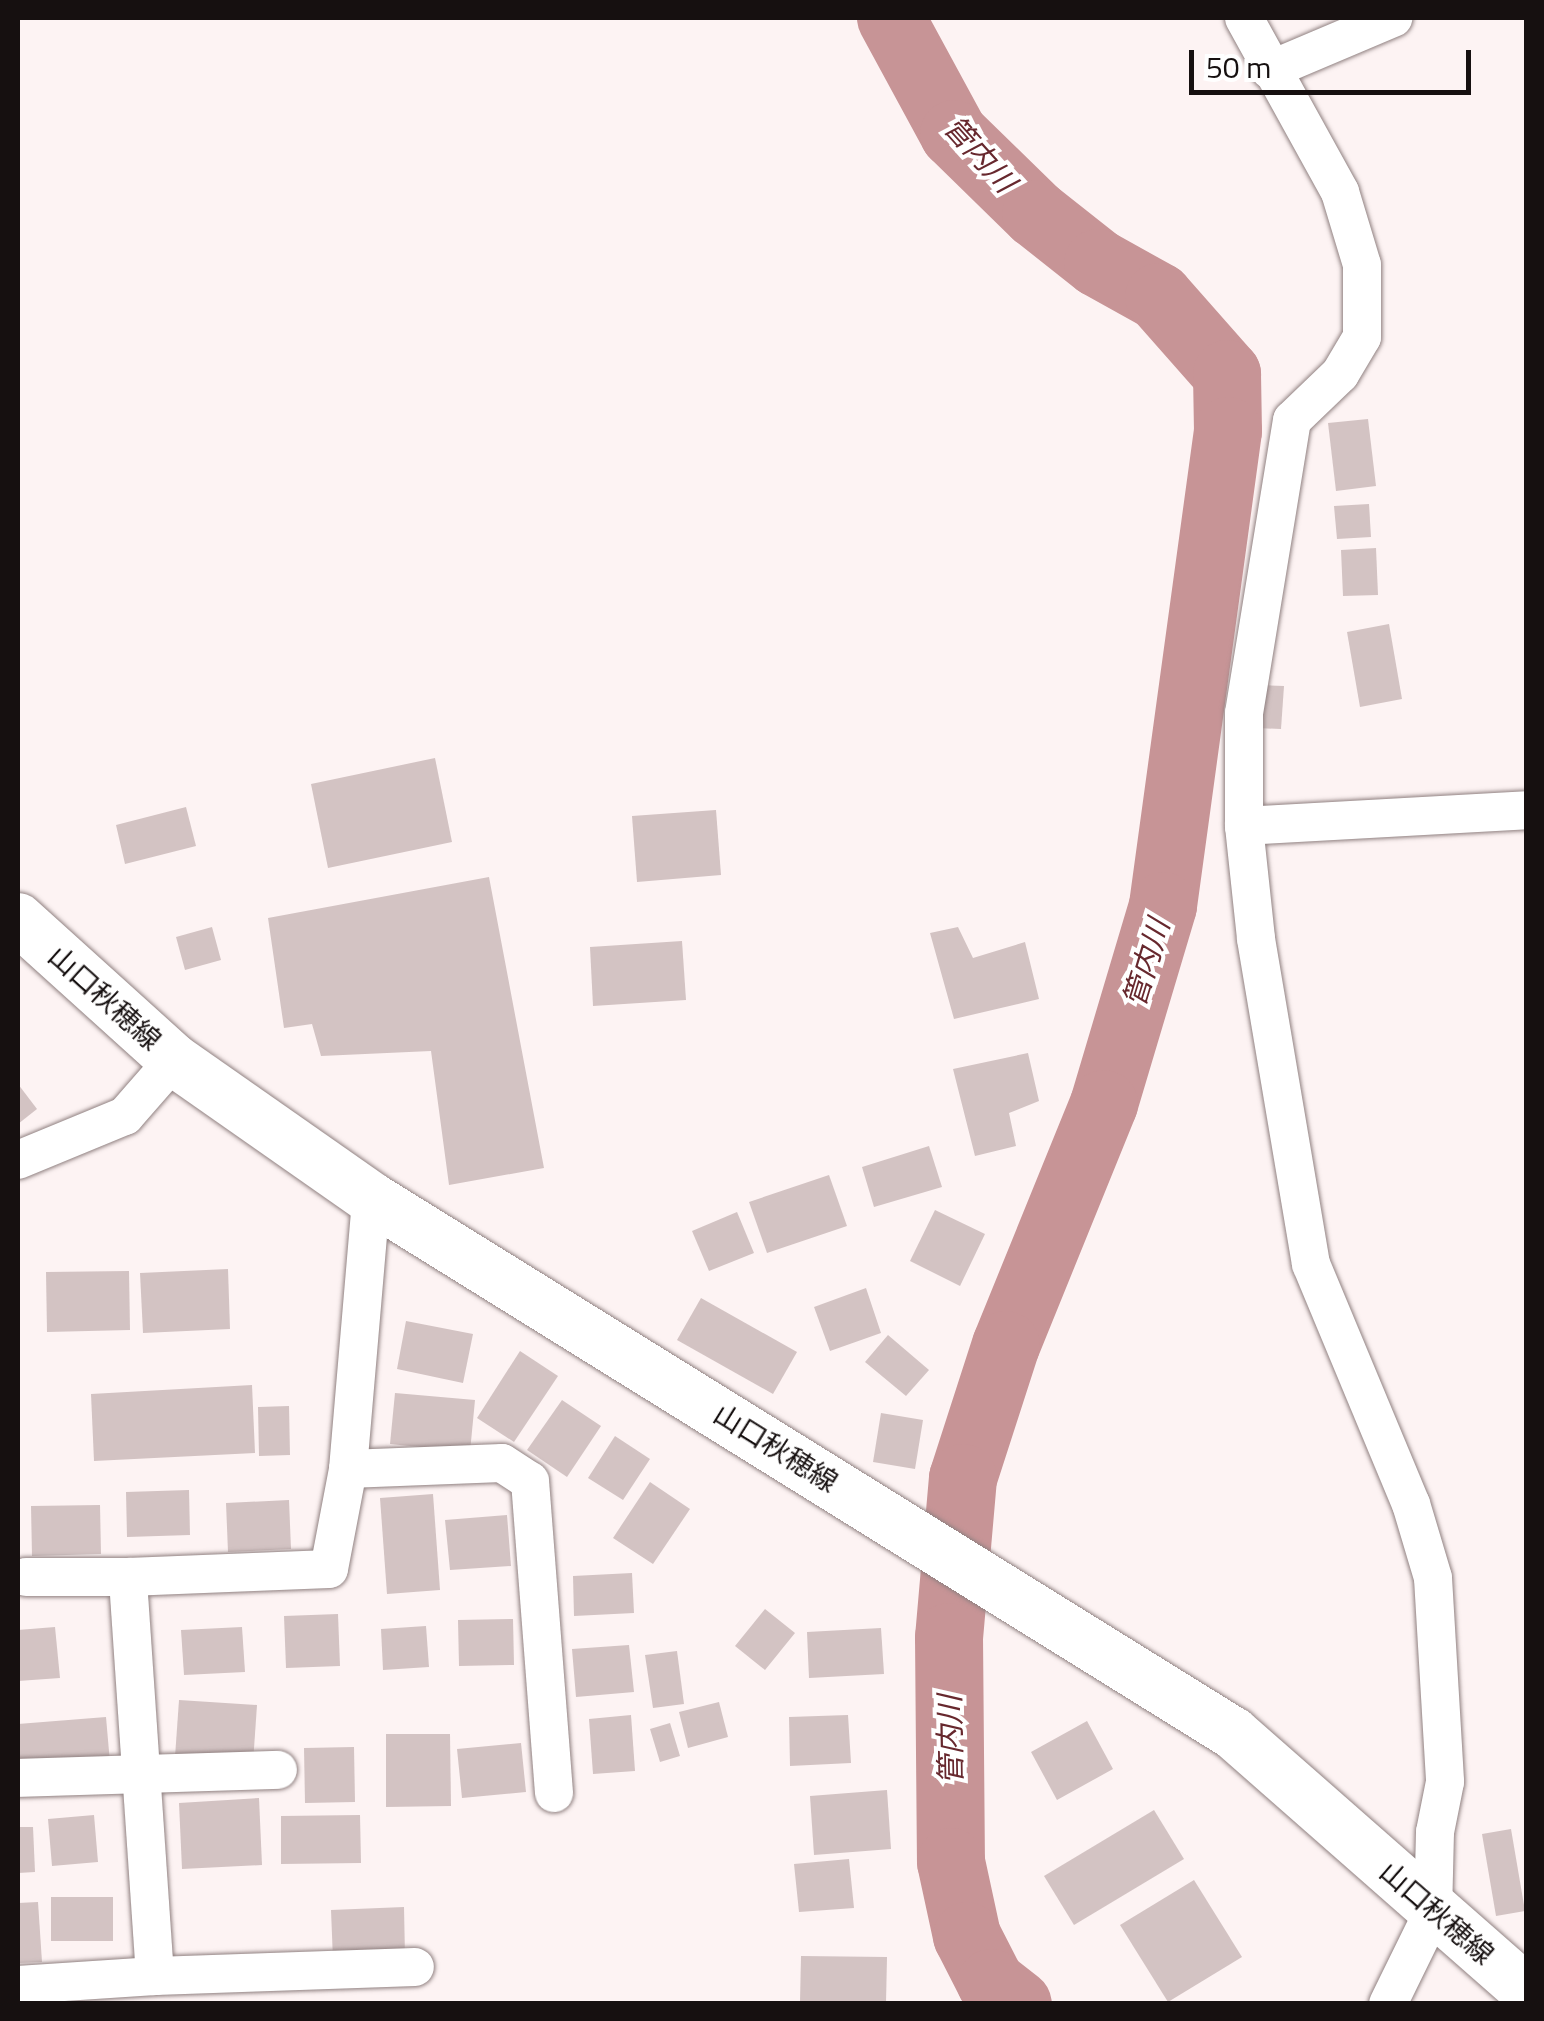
<!DOCTYPE html>
<meta charset="utf-8">
<style>
body{margin:0}
#map{position:relative;width:1544px;height:2021px;overflow:hidden;background:#fdf3f3;font-family:"Titillium Web","Noto Sans JP",sans-serif}
div>[style]{position:absolute}
.river>*{height:68px;margin:-34px;padding:0 34px;transform-origin:34px;border-radius:34px;background:#c79496}
.building>*{inset:0;background:#d3c3c3}
.roads{filter:drop-shadow(0 0 2px #908181) drop-shadow(0 0 2px #908181)}
.minor>*{height:38px;margin:-19px;padding:0 19px;transform-origin:19px;border-radius:19px;background:#fff}
.secondary>*{height:52px;margin:-26px;padding:0 26px;transform-origin:26px;border-radius:26px;background:#fff}
span{translate:-50% -50%;white-space:nowrap;text-align:center;line-height:1.15;-webkit-text-stroke:8px #fff;paint-order:stroke}
.street-label{font-size:28px;color:#161010}
.water-label{font-size:30px;color:#67282e;font-style:italic}
.frame{position:absolute;inset:0;border:20px solid #161010;pointer-events:none}
.scale{position:absolute;left:1189px;top:50px;width:282px;height:45px;box-sizing:border-box;border:5px solid #161010;border-top:0;padding-left:12px;font-size:30px;line-height:35px;white-space:nowrap;color:#161010;-webkit-text-stroke:8px #fff;paint-order:stroke}
</style>
<div id="map">
<div class="river">
<div style="left:891px;top:18px;width:132px;rotate:61.5deg"></div>
<div style="left:954px;top:134px;width:115px;rotate:44.3deg"></div>
<div style="left:1036px;top:214px;width:79px;rotate:38.3deg"></div>
<div style="left:1098px;top:263px;width:70px;rotate:29.1deg"></div>
<div style="left:1159px;top:297px;width:103px;rotate:48.6deg"></div>
<div style="left:1227px;top:374px;width:57px;rotate:89deg"></div>
<div style="left:1228px;top:431px;width:479px;rotate:97.8deg"></div>
<div style="left:1163px;top:906px;width:207px;rotate:106.6deg"></div>
<div style="left:1104px;top:1104px;width:260px;rotate:112.1deg"></div>
<div style="left:1006px;top:1345px;width:140px;rotate:107.9deg"></div>
<div style="left:963px;top:1478px;width:160px;rotate:95deg"></div>
<div style="left:949px;top:1637px;width:225px;rotate:89.5deg"></div>
<div style="left:951px;top:1862px;width:76px;rotate:77.8deg"></div>
<div style="left:967px;top:1936px;width:53px;rotate:62.9deg"></div>
<div style="left:991px;top:1983px;width:34px;rotate:38deg"></div>
</div>
<div class="building">
<div style="clip-path:polygon(1368px 419px,1376px 486px,1336px 491px,1328px 423px)"></div>
<div style="clip-path:polygon(1369px 504px,1371px 537px,1337px 539px,1334px 506px)"></div>
<div style="clip-path:polygon(1376px 548px,1378px 595px,1343px 596px,1341px 550px)"></div>
<div style="clip-path:polygon(1389px 624px,1402px 699px,1360px 707px,1347px 632px)"></div>
<div style="clip-path:polygon(1259px 685px,1284px 686px,1281px 729px,1257px 728px)"></div>
<div style="clip-path:polygon(435px 758px,452px 842px,328px 868px,311px 784px)"></div>
<div style="clip-path:polygon(186px 807px,196px 846px,125px 864px,116px 825px)"></div>
<div style="clip-path:polygon(716px 810px,721px 875px,637px 882px,632px 816px)"></div>
<div style="clip-path:polygon(489px 877px,544px 1168px,449px 1185px,431px 1051px,321px 1056px,312px 1024px,284px 1028px,268px 918px)"></div>
<div style="clip-path:polygon(212px 927px,221px 960px,185px 970px,176px 937px)"></div>
<div style="clip-path:polygon(958px 927px,973px 958px,1025px 942px,1039px 999px,954px 1019px,930px 933px)"></div>
<div style="clip-path:polygon(682px 941px,686px 1000px,593px 1006px,590px 947px)"></div>
<div style="clip-path:polygon(1028px 1053px,1039px 1101px,1009px 1113px,1016px 1146px,975px 1156px,953px 1069px)"></div>
<div style="clip-path:polygon(18px 1084px,37px 1109px,18px 1124px)"></div>
<div style="clip-path:polygon(929px 1146px,942px 1187px,874px 1207px,862px 1167px)"></div>
<div style="clip-path:polygon(829px 1175px,847px 1226px,767px 1253px,749px 1202px)"></div>
<div style="clip-path:polygon(935px 1210px,985px 1234px,960px 1286px,910px 1261px)"></div>
<div style="clip-path:polygon(737px 1212px,754px 1253px,709px 1271px,692px 1231px)"></div>
<div style="clip-path:polygon(228px 1269px,230px 1329px,143px 1333px,140px 1273px)"></div>
<div style="clip-path:polygon(129px 1271px,130px 1330px,47px 1332px,46px 1272px)"></div>
<div style="clip-path:polygon(866px 1288px,881px 1333px,830px 1351px,814px 1307px)"></div>
<div style="clip-path:polygon(701px 1298px,797px 1352px,773px 1394px,677px 1340px)"></div>
<div style="clip-path:polygon(406px 1321px,473px 1334px,463px 1383px,397px 1369px)"></div>
<div style="clip-path:polygon(888px 1335px,929px 1370px,906px 1396px,865px 1362px)"></div>
<div style="clip-path:polygon(520px 1351px,558px 1376px,514px 1442px,477px 1418px)"></div>
<div style="clip-path:polygon(252px 1385px,255px 1453px,94px 1461px,91px 1394px)"></div>
<div style="clip-path:polygon(395px 1393px,475px 1400px,470px 1452px,390px 1444px)"></div>
<div style="clip-path:polygon(562px 1400px,601px 1426px,567px 1477px,527px 1450px)"></div>
<div style="clip-path:polygon(289px 1406px,290px 1455px,259px 1456px,258px 1407px)"></div>
<div style="clip-path:polygon(881px 1413px,923px 1420px,915px 1469px,873px 1462px)"></div>
<div style="clip-path:polygon(615px 1436px,650px 1459px,623px 1500px,588px 1478px)"></div>
<div style="clip-path:polygon(650px 1482px,690px 1509px,653px 1564px,613px 1538px)"></div>
<div style="clip-path:polygon(189px 1490px,190px 1535px,127px 1537px,126px 1492px)"></div>
<div style="clip-path:polygon(433px 1494px,440px 1590px,387px 1594px,380px 1498px)"></div>
<div style="clip-path:polygon(289px 1500px,291px 1549px,228px 1552px,226px 1503px)"></div>
<div style="clip-path:polygon(100px 1505px,101px 1554px,32px 1556px,31px 1506px)"></div>
<div style="clip-path:polygon(507px 1515px,511px 1566px,450px 1570px,445px 1520px)"></div>
<div style="clip-path:polygon(632px 1573px,634px 1613px,574px 1616px,573px 1576px)"></div>
<div style="clip-path:polygon(765px 1609px,795px 1633px,765px 1670px,735px 1646px)"></div>
<div style="clip-path:polygon(338px 1614px,340px 1666px,286px 1668px,284px 1616px)"></div>
<div style="clip-path:polygon(513px 1619px,514px 1665px,459px 1666px,458px 1620px)"></div>
<div style="clip-path:polygon(426px 1626px,429px 1667px,383px 1670px,381px 1629px)"></div>
<div style="clip-path:polygon(55px 1627px,60px 1678px,18px 1681px,18px 1630px)"></div>
<div style="clip-path:polygon(242px 1627px,245px 1672px,184px 1675px,181px 1630px)"></div>
<div style="clip-path:polygon(881px 1628px,884px 1674px,809px 1678px,807px 1632px)"></div>
<div style="clip-path:polygon(629px 1645px,634px 1692px,576px 1697px,572px 1649px)"></div>
<div style="clip-path:polygon(677px 1651px,684px 1704px,653px 1708px,645px 1655px)"></div>
<div style="clip-path:polygon(179px 1700px,257px 1705px,253px 1763px,175px 1757px)"></div>
<div style="clip-path:polygon(719px 1702px,728px 1737px,688px 1748px,679px 1712px)"></div>
<div style="clip-path:polygon(631px 1715px,635px 1771px,593px 1774px,589px 1719px)"></div>
<div style="clip-path:polygon(848px 1715px,851px 1763px,790px 1766px,789px 1717px)"></div>
<div style="clip-path:polygon(106px 1717px,110px 1763px,18px 1771px,18px 1724px)"></div>
<div style="clip-path:polygon(1087px 1721px,1113px 1769px,1057px 1800px,1031px 1752px)"></div>
<div style="clip-path:polygon(670px 1723px,680px 1756px,660px 1762px,650px 1729px)"></div>
<div style="clip-path:polygon(386px 1734px,450px 1734px,451px 1806px,386px 1807px)"></div>
<div style="clip-path:polygon(521px 1743px,526px 1792px,462px 1798px,457px 1749px)"></div>
<div style="clip-path:polygon(354px 1747px,355px 1802px,305px 1803px,304px 1748px)"></div>
<div style="clip-path:polygon(887px 1790px,891px 1849px,814px 1855px,810px 1796px)"></div>
<div style="clip-path:polygon(259px 1798px,262px 1865px,182px 1869px,179px 1803px)"></div>
<div style="clip-path:polygon(1154px 1810px,1184px 1859px,1074px 1925px,1044px 1876px)"></div>
<div style="clip-path:polygon(94px 1815px,98px 1862px,52px 1866px,48px 1819px)"></div>
<div style="clip-path:polygon(360px 1815px,361px 1863px,281px 1864px,281px 1816px)"></div>
<div style="clip-path:polygon(18px 1827px,33px 1827px,35px 1872px,18px 1873px)"></div>
<div style="clip-path:polygon(1511px 1829px,1525px 1911px,1496px 1916px,1482px 1834px)"></div>
<div style="clip-path:polygon(849px 1859px,854px 1908px,799px 1912px,794px 1864px)"></div>
<div style="clip-path:polygon(1194px 1880px,1242px 1957px,1168px 2002px,1120px 1925px)"></div>
<div style="clip-path:polygon(51px 1897px,113px 1897px,113px 1941px,51px 1941px)"></div>
<div style="clip-path:polygon(38px 1902px,42px 1962px,18px 1963px,18px 1903px)"></div>
<div style="clip-path:polygon(404px 1907px,405px 1957px,333px 1960px,331px 1910px)"></div>
<div style="clip-path:polygon(801px 1956px,887px 1957px,886px 2003px,800px 2002px)"></div>
</div>
<div class="roads">
<div class="minor">
<div style="left:1244px;top:18px;width:199px;rotate:61.1deg"></div>
<div style="left:1340px;top:192px;width:76px;rotate:73.2deg"></div>
<div style="left:1362px;top:265px;width:72px;rotate:90deg"></div>
<div style="left:1362px;top:337px;width:43px;rotate:120.7deg"></div>
<div style="left:1340px;top:374px;width:66px;rotate:136.2deg"></div>
<div style="left:1292px;top:420px;width:297px;rotate:99.3deg"></div>
<div style="left:1244px;top:713px;width:113px;rotate:90deg"></div>
<div style="left:1244px;top:826px;width:114px;rotate:83.9deg"></div>
<div style="left:1256px;top:939px;width:330px;rotate:80.4deg"></div>
<div style="left:1311px;top:1264px;width:260px;rotate:67.4deg"></div>
<div style="left:1411px;top:1504px;width:77px;rotate:73.4deg"></div>
<div style="left:1433px;top:1578px;width:204px;rotate:86.6deg"></div>
<div style="left:1445px;top:1782px;width:51px;rotate:101.3deg"></div>
<div style="left:1435px;top:1832px;width:80px;rotate:91.4deg"></div>
<div style="left:1433px;top:1912px;width:102px;rotate:116.1deg"></div>
<div style="left:1270px;top:70px;width:134px;rotate:-22.9deg"></div>
<div style="left:1244px;top:826px;width:282px;rotate:-3.2deg"></div>
<div style="left:18px;top:1160px;width:116px;rotate:-22.4deg"></div>
<div style="left:125px;top:1116px;width:74px;rotate:-48.8deg"></div>
<div style="left:348px;top:1469px;width:154px;rotate:-2.2deg"></div>
<div style="left:502px;top:1463px;width:33px;rotate:33deg"></div>
<div style="left:530px;top:1481px;width:313px;rotate:85.6deg"></div>
<div style="left:26px;top:1577px;width:102px"></div>
<div style="left:18px;top:1778px;width:260px;rotate:-1.8deg"></div>
<div style="left:155px;top:1976px;width:260px;rotate:-2deg"></div>
<div style="left:18px;top:1985px;width:137px;rotate:-3.8deg"></div>
<div style="left:155px;top:1976px;width:400px;rotate:-93.9deg"></div>
<div style="left:128px;top:1577px;width:201px;rotate:-2.3deg"></div>
<div style="left:329px;top:1569px;width:102px;rotate:-79.2deg"></div>
<div style="left:348px;top:1469px;width:272px;rotate:-85.1deg"></div>
</div>
<div class="secondary">
<div style="left:18px;top:919px;width:210px;rotate:42.1deg"></div>
<div style="left:174px;top:1060px;width:241px;rotate:35deg"></div>
<div style="left:371px;top:1198px;width:1015px;rotate:31.83deg"></div>
<div style="left:1233px;top:1733px;width:390px;rotate:41.3deg"></div>
</div>
</div>
<div class="street-label">
<span style="left:105px;top:998px;rotate:42deg">山口秋穂線</span>
<span style="left:776px;top:1448px;rotate:32deg">山口秋穂線</span>
<span style="left:1437px;top:1913px;rotate:41deg">山口秋穂線</span>
</div>
<div class="water-label">
<span style="left:980px;top:154px;rotate:48deg">管内川</span>
<span style="left:1146px;top:963px;rotate:-73deg">管内川</span>
<span style="left:950px;top:1740px;rotate:-91deg">管内川</span>
</div>
<div class="frame"></div>
<div class="scale">50 m</div>
</div>
